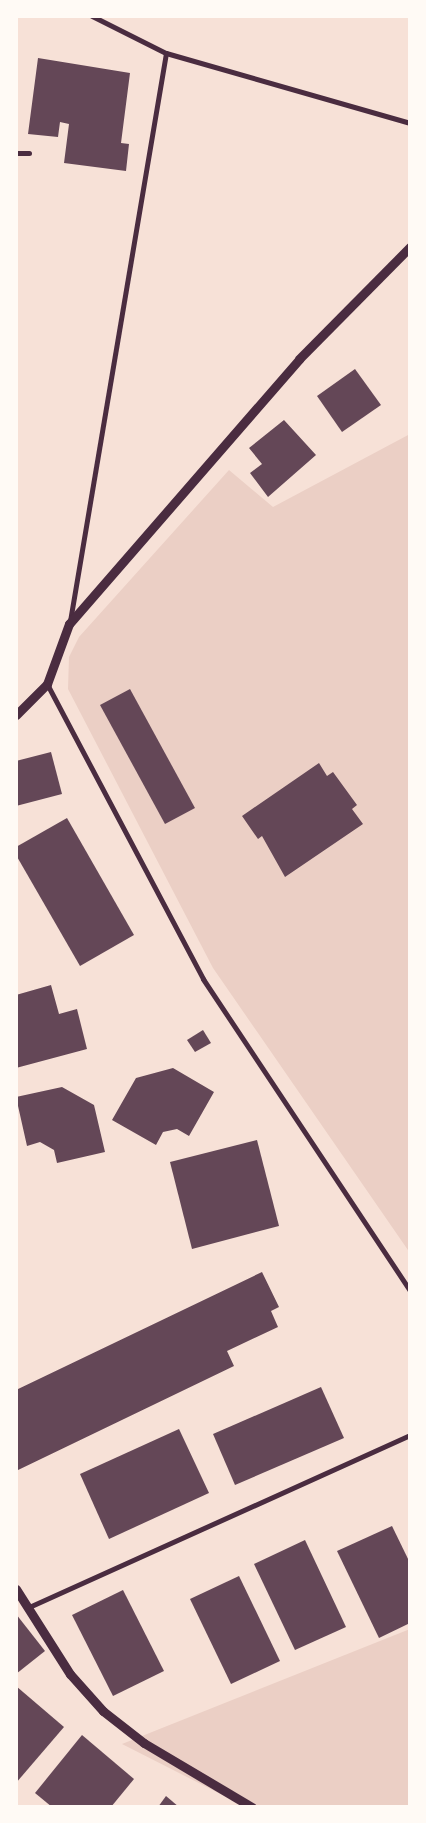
<!DOCTYPE html>
<style>
body{margin:0}
#map{position:relative;width:426px;height:1823px;overflow:hidden;background:#f7e1d7;font-family:Helvetica,sans-serif}
div>[style]{position:absolute}
.green>*{inset:0;background:#ebcfc5}
.building>*{inset:0;background:#644757}
.minor>*{height:5px;margin:-2.5px;padding:0 2.5px;transform-origin:2.5px;border-radius:2.5px;background:#4a2c40}
.tertiary>*{height:9px;margin:-4.5px;padding:0 4.5px;transform-origin:4.5px;border-radius:4.5px;background:#4a2c40}
span{translate:-50% -50%;white-space:nowrap;text-align:center;line-height:1.15;-webkit-text-stroke:4.5px #fffaf5;paint-order:stroke}
.frame{position:absolute;inset:0;border:18px solid #fffaf5;pointer-events:none}
</style>
<div id="map">
<div class="green">
<div style="clip-path:polygon(410px 434px,410px 1253px,213px 968px,68px 689px,69px 657px,79px 637px,229px 470px,273px 507px)"></div>
<div style="clip-path:polygon(410px 1629px,410px 1807px,246px 1807px,122px 1744px)"></div>
</div>
<div class="building">
<div style="clip-path:polygon(38px 58px,130px 73px,121px 143px,129px 144px,126px 171px,64px 163px,69px 124px,60px 122px,58px 137px,28px 134px)"></div>
<div style="clip-path:polygon(355px 369px,381px 405px,342px 432px,317px 396px)"></div>
<div style="clip-path:polygon(284px 420px,316px 455px,268px 497px,250px 473px,262px 464px,249px 448px)"></div>
<div style="clip-path:polygon(130px 689px,195px 808px,165px 824px,100px 705px)"></div>
<div style="clip-path:polygon(51px 752px,62px 794px,16px 806px,16px 761px)"></div>
<div style="clip-path:polygon(319px 763px,327px 776px,333px 772px,357px 805px,352px 809px,363px 824px,285px 877px,262px 836px,258px 839px,242px 816px)"></div>
<div style="clip-path:polygon(67px 818px,134px 935px,80px 966px,16px 855px,16px 847px)"></div>
<div style="clip-path:polygon(51px 985px,59px 1014px,77px 1009px,87px 1049px,16px 1068px,16px 995px)"></div>
<div style="clip-path:polygon(203px 1030px,211px 1043px,195px 1052px,187px 1040px)"></div>
<div style="clip-path:polygon(173px 1068px,214px 1092px,189px 1136px,177px 1129px,163px 1132px,156px 1145px,112px 1120px,136px 1078px)"></div>
<div style="clip-path:polygon(62px 1087px,94px 1105px,105px 1152px,57px 1163px,54px 1150px,40px 1142px,27px 1146px,16px 1097px)"></div>
<div style="clip-path:polygon(257px 1140px,279px 1226px,192px 1249px,170px 1162px)"></div>
<div style="clip-path:polygon(262px 1272px,279px 1307px,271px 1311px,278px 1327px,227px 1351px,234px 1366px,16px 1471px,16px 1390px)"></div>
<div style="clip-path:polygon(321px 1387px,344px 1438px,235px 1485px,213px 1434px)"></div>
<div style="clip-path:polygon(179px 1429px,209px 1493px,109px 1539px,80px 1474px)"></div>
<div style="clip-path:polygon(392px 1526px,410px 1563px,410px 1623px,379px 1638px,337px 1551px)"></div>
<div style="clip-path:polygon(305px 1540px,346px 1627px,295px 1650px,254px 1564px)"></div>
<div style="clip-path:polygon(239px 1576px,280px 1661px,231px 1684px,190px 1599px)"></div>
<div style="clip-path:polygon(123px 1590px,164px 1671px,113px 1696px,72px 1615px)"></div>
<div style="clip-path:polygon(16px 1614px,45px 1651px,16px 1674px)"></div>
<div style="clip-path:polygon(16px 1686px,64px 1727px,16px 1783px)"></div>
<div style="clip-path:polygon(82px 1735px,134px 1779px,111px 1807px,52px 1807px,35px 1793px)"></div>
<div style="clip-path:polygon(166px 1796px,179px 1807px,158px 1807px)"></div>
</div>
<div class="minor">
<div style="left:92px;top:16px;width:83px;rotate:26.6deg"></div>
<div style="left:166px;top:53px;width:254px;rotate:16deg"></div>
<div style="left:16px;top:153px;width:13px"></div>
<div style="left:70px;top:621px;width:576px;rotate:-80.41deg"></div>
<div style="left:47px;top:684px;width:334px;rotate:62.1deg"></div>
<div style="left:203px;top:979px;width:374px;rotate:56.4deg"></div>
<div style="left:29px;top:1607px;width:418px;rotate:-24.3deg"></div>
</div>
<div class="tertiary">
<div style="left:16px;top:715px;width:44px;rotate:-45deg"></div>
<div style="left:47px;top:684px;width:64px;rotate:-69.9deg"></div>
<div style="left:69px;top:624px;width:351px;rotate:-49deg"></div>
<div style="left:299px;top:359px;width:158px;rotate:-45.3deg"></div>
<div style="left:16px;top:1589px;width:101px;rotate:57.6deg"></div>
<div style="left:70px;top:1674px;width:50px;rotate:48.3deg"></div>
<div style="left:103px;top:1711px;width:52px;rotate:38deg"></div>
<div style="left:144px;top:1743px;width:126px;rotate:30.7deg"></div>
</div>
<div class="frame"></div>
</div>
